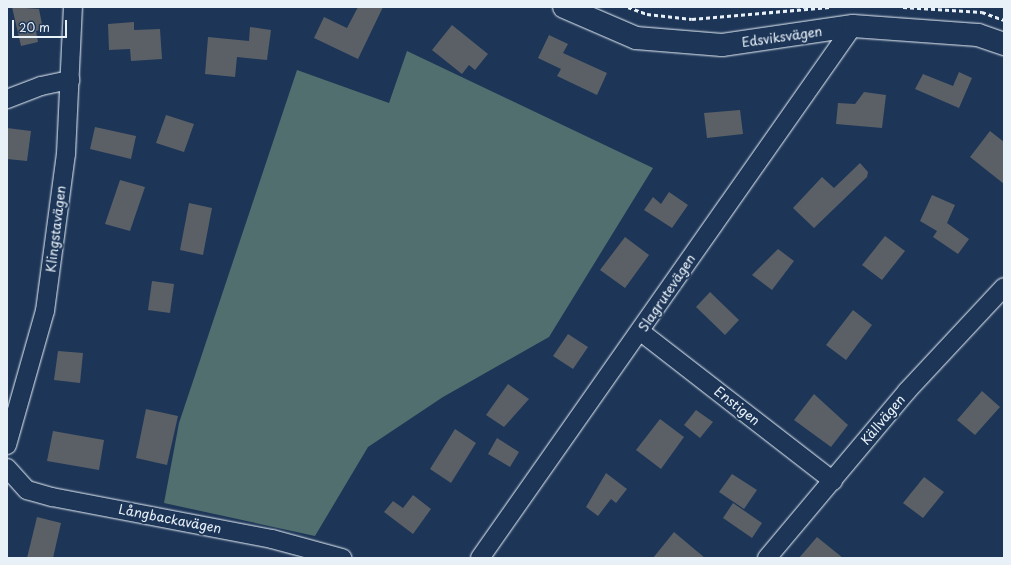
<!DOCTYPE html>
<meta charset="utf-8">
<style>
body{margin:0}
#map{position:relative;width:1011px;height:565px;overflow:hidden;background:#1d3557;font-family:"Playpen Sans",sans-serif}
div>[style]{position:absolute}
.green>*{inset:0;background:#516f6e}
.building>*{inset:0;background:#5a6066}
.path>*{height:2.5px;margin-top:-1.25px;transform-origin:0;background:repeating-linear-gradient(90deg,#e8f1f8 0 4px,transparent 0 7px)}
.roads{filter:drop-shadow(0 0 1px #e8f1f8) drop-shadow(0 0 1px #e8f1f8)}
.minor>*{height:18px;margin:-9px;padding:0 9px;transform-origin:9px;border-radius:9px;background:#1d3557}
.tertiary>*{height:22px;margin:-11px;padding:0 11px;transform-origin:11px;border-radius:11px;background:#1d3557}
span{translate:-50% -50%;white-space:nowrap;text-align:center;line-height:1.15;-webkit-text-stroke:4px #1d3557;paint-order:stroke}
.street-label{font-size:13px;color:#e8f1f8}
.frame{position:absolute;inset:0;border:8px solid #e8f1f8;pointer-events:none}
.scale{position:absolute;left:12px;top:20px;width:55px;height:18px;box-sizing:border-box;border:2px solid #e8f1f8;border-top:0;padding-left:5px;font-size:12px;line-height:14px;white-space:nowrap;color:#e8f1f8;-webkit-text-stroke:3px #1d3557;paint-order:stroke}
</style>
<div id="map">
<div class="green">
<div style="clip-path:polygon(407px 51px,653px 168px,549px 337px,443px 397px,368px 447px,315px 536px,164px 503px,179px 423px,297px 70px,389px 103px)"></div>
</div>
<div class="building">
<div style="clip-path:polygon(12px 7px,39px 9px,43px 29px,36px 31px,38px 42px,21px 46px)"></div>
<div style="clip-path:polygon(358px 7px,383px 7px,358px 59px,314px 38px,324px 17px,347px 28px)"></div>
<div style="clip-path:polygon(134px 22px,134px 30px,160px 29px,162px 59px,131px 61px,130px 49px,109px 50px,108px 24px)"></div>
<div style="clip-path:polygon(452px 25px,488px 54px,475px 70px,469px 65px,462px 74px,432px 50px)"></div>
<div style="clip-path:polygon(250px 27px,271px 30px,267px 60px,237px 57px,235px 77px,205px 74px,208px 37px,249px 41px)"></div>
<div style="clip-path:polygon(549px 35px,568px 44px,563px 53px,607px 73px,597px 95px,557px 76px,561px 69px,538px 58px)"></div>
<div style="clip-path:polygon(959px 72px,972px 78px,959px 108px,915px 89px,923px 74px,953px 86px)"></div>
<div style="clip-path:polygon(864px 92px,886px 95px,882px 128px,836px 124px,838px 103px,855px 104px)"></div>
<div style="clip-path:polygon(740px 110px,743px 134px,707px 138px,704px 113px)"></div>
<div style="clip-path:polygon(166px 115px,194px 124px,184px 152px,156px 143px)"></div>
<div style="clip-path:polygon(95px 127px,136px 136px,131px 159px,90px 149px)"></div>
<div style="clip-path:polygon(7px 128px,31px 131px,27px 161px,7px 159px)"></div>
<div style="clip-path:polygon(990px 131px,1004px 142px,1004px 184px,970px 157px)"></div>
<div style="clip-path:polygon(860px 163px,868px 172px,867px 177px,814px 228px,793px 208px,822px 177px,834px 188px)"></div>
<div style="clip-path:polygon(120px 180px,145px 187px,130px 231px,105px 224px)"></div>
<div style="clip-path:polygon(669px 192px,688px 205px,672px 228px,644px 210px,653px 197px,661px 204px)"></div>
<div style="clip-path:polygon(932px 195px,955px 205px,947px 223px,969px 239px,958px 254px,933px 237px,937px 231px,920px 221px)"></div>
<div style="clip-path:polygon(189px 203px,212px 208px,203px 255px,180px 250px)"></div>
<div style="clip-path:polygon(885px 236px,905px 251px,882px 280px,862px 265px)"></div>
<div style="clip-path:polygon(625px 237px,649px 255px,625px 288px,600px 270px)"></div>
<div style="clip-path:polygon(778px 249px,794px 261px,772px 290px,752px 275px)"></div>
<div style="clip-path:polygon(152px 281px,174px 284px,170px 313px,148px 310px)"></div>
<div style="clip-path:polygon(710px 292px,739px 320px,725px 335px,696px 307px)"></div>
<div style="clip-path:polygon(853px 310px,872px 325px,846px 360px,826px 345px)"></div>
<div style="clip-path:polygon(568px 334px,588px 347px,573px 369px,553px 356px)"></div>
<div style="clip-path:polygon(58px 351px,83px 353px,80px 383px,54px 380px)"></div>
<div style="clip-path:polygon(508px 384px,529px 399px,504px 427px,486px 415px)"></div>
<div style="clip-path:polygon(982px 391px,1000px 407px,975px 435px,957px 420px)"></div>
<div style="clip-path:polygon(814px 394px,848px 425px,831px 447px,794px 420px)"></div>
<div style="clip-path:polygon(146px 409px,178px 416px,167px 465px,136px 458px)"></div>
<div style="clip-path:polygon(696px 410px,713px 422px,700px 438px,684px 425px)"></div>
<div style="clip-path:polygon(660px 419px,684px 437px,661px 469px,636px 450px)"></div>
<div style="clip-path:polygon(455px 429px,476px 443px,451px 483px,430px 469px)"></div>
<div style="clip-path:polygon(53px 431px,104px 440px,99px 470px,47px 461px)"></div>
<div style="clip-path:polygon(497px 438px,519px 452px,510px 467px,488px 454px)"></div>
<div style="clip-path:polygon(606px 473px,627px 489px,616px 503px,611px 499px,598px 516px,586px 507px)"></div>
<div style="clip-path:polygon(732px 474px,757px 490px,744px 509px,719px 492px)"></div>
<div style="clip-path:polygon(924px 477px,944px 492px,923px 518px,903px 503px)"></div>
<div style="clip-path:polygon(413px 495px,431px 509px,413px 534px,384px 512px,393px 501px,403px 508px)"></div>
<div style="clip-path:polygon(733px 503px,762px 523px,752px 538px,723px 518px)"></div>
<div style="clip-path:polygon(37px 517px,61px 523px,53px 558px,27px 558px)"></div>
<div style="clip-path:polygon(674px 532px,705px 558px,653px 558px)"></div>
<div style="clip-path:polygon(817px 537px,843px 558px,799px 558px)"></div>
</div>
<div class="path">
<div style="left:628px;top:7px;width:20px;rotate:20deg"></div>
<div style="left:647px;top:14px;width:45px;rotate:6.3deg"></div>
<div style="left:692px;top:19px;width:138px;rotate:-5deg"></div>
<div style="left:903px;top:7px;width:79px;rotate:3.6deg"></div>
<div style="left:982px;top:12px;width:23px;rotate:20deg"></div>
</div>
<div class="roads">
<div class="minor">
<div style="left:7px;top:99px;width:36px;rotate:-21deg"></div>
<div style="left:41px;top:86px;width:30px;rotate:-12deg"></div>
<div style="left:641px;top:332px;width:243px;rotate:37.8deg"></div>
<div style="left:7px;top:445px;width:139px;rotate:-74.2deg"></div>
<div style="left:45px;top:311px;width:158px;rotate:-82.4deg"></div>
<div style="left:66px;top:154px;width:147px;rotate:-87.3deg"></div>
<div style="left:7px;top:468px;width:30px;rotate:48deg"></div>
<div style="left:27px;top:490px;width:26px;rotate:16deg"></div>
<div style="left:52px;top:497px;width:224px;rotate:10.8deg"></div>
<div style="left:272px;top:539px;width:73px;rotate:15.2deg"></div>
<div style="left:480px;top:558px;width:650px;rotate:-54.96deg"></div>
<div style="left:767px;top:558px;width:218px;rotate:-50deg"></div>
<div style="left:907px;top:391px;width:142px;rotate:-47deg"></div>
</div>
<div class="tertiary">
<div style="left:564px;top:7px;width:78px;rotate:23.3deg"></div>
<div style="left:636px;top:38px;width:86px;rotate:4.7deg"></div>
<div style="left:722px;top:45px;width:132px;rotate:-8.3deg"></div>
<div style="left:853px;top:26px;width:125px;rotate:4.1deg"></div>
<div style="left:978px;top:35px;width:28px;rotate:19deg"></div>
</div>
</div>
<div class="street-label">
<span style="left:782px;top:37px;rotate:-8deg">Edsviksvägen</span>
<span style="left:56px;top:229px;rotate:-83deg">Klingstavägen</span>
<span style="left:667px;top:293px;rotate:-56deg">Slagrutevägen</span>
<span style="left:737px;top:406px;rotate:38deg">Enstigen</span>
<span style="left:883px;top:420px;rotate:-50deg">Källvägen</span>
<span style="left:170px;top:519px;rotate:11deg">Långbackavägen</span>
</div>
<div class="frame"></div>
<div class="scale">20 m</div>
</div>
